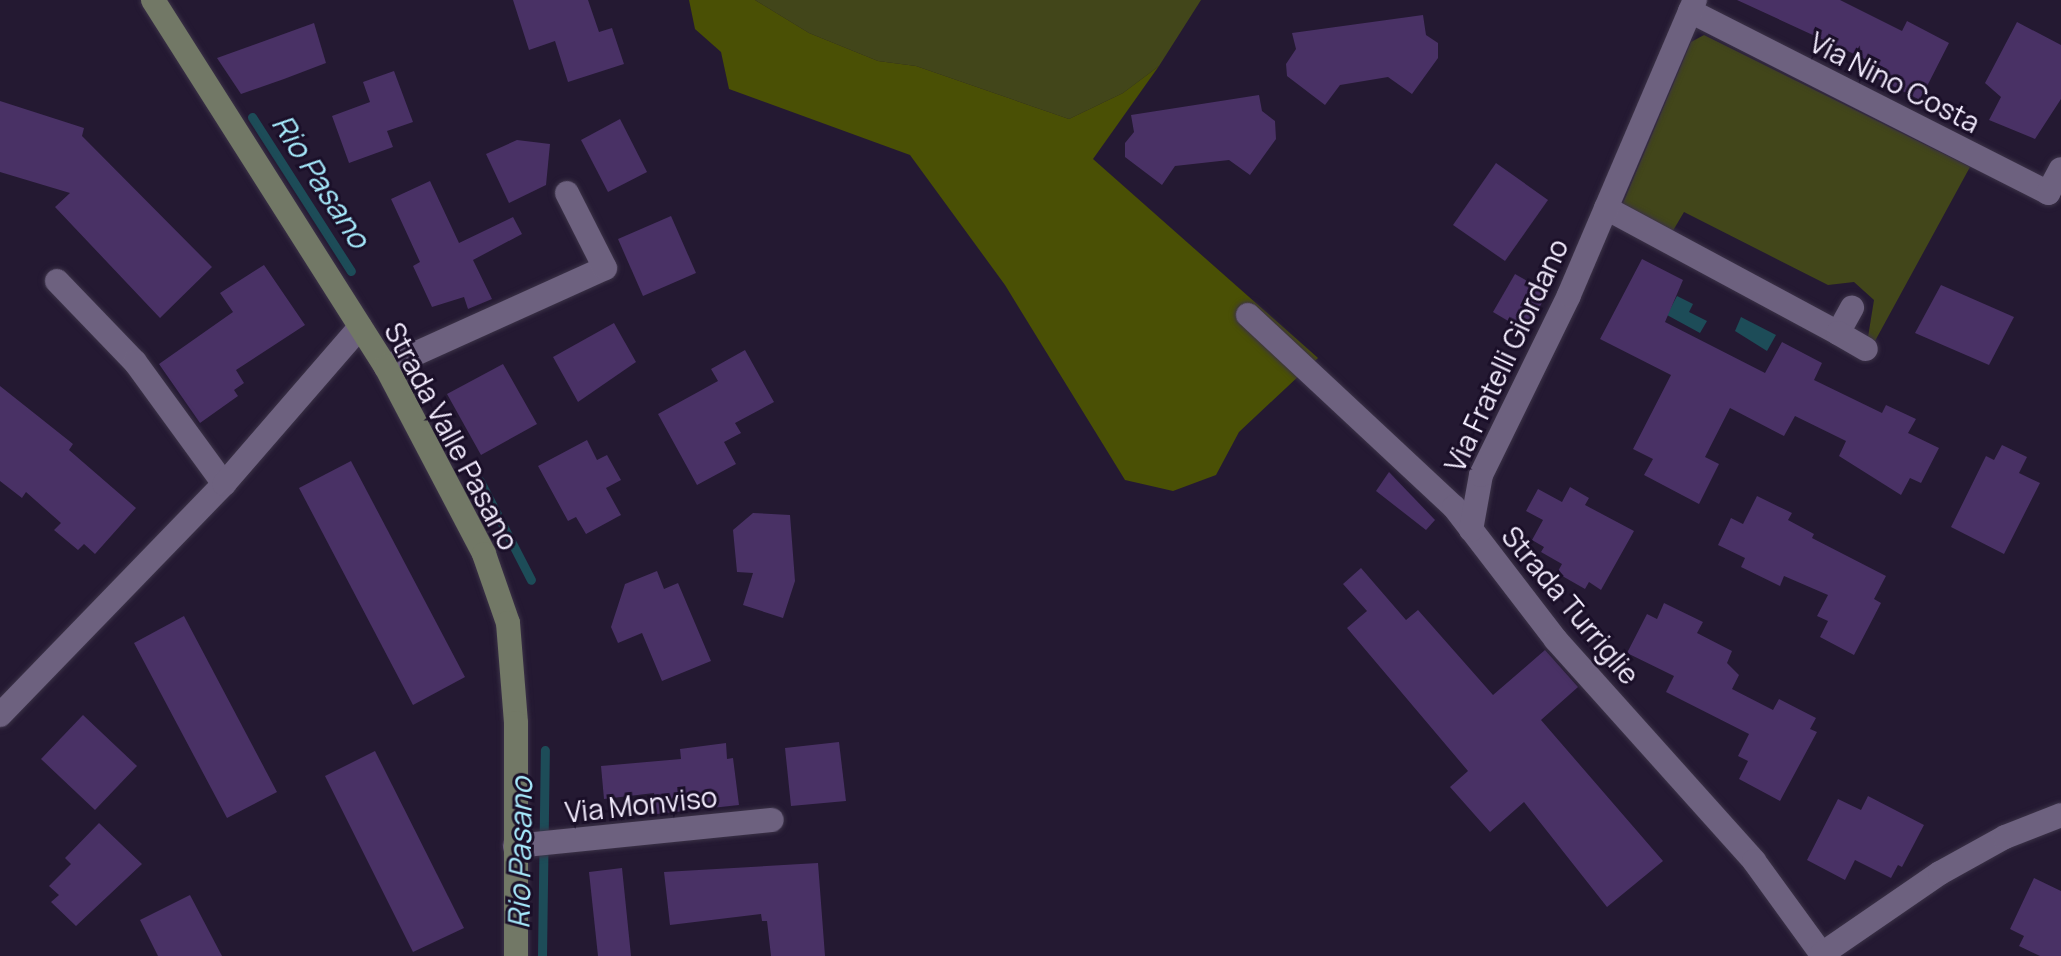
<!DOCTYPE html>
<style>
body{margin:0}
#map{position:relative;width:2061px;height:956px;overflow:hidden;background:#241932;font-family:Manrope,sans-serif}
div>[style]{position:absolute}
.green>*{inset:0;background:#42461a}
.forest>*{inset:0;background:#4a5005}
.water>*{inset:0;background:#1d4c58}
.stream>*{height:9px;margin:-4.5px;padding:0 4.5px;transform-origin:4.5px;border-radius:4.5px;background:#1d4c58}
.building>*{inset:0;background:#493165}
.roads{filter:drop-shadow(0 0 2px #3b3247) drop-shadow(0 0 2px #3b3247)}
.street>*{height:24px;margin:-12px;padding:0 12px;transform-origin:12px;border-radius:12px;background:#6d617f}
.secondary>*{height:24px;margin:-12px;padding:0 12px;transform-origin:12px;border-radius:12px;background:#727866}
span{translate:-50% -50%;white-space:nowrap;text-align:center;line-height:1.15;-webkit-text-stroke:6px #1a0f28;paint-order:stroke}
.street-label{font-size:28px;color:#f2ebfd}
.water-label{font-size:30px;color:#a7ebfd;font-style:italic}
</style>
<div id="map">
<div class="green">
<div style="clip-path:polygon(755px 0,1201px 0,1159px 66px,1123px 93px,1069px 119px,916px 66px,878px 61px,809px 33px)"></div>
<div style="clip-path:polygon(1704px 35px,1970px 167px,1875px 341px,1868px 337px,1874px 300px,1854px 282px,1828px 285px,1684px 212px,1671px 234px,1621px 208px,1691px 42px)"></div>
</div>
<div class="forest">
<div style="clip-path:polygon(689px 0,755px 0,809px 33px,878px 61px,916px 66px,1069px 119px,1123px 93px,1159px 66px,1093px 159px,1318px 358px,1239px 432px,1216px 475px,1173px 491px,1125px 480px,1005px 285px,910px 155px,729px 89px,721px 52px,695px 29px)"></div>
</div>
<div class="water">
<div style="clip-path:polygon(1677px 296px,1693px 304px,1689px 312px,1707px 321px,1700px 333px,1667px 315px)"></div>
<div style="clip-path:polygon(1741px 317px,1776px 335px,1767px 351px,1735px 331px)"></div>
</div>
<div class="stream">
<div style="left:252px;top:117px;width:183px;rotate:57.3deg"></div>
<div style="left:480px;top:481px;width:111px;rotate:62.7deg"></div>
<div style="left:542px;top:956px;width:206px;rotate:-89.2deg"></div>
</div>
<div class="building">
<div style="clip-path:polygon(513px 0,588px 0,599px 32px,612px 28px,624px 64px,568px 82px,555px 41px,529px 50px)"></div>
<div style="clip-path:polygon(1737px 0,1840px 0,1902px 31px,1907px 21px,1949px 43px,1920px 100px,1873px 76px,1878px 65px)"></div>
<div style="clip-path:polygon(1423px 15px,1426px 35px,1438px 43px,1438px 58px,1412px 94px,1388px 77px,1340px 85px,1325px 105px,1287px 76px,1286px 64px,1296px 49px,1292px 33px)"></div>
<div style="clip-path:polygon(2017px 22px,2061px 45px,2061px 99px,2035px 139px,1989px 120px,2001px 97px,1985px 83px)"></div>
<div style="clip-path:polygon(314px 23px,326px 63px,284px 79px,241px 94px,217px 58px)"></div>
<div style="clip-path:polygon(394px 71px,413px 122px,387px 131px,393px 147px,349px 163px,332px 116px,370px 102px,363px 82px)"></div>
<div style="clip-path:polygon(1259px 95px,1262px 111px,1275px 121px,1276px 139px,1250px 175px,1229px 160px,1175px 166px,1162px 185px,1125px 157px,1125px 143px,1134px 132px,1131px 115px)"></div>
<div style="clip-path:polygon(0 101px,84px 128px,82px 136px,212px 267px,160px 318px,55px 207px,70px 193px,0 172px)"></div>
<div style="clip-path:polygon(620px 119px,647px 172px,608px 192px,581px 140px)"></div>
<div style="clip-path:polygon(517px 140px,550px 144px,546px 185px,509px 203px,486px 154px)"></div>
<div style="clip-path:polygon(1496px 163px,1548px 200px,1505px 261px,1453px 225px)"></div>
<div style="clip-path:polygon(430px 181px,459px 243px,513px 217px,522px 234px,473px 260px,492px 299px,468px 309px,464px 297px,432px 307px,413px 266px,420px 262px,391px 199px)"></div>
<div style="clip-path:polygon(671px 216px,696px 273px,643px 296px,618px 239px)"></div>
<div style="clip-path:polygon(1642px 259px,1683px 280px,1665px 322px,1765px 373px,1782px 342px,1822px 363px,1814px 380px,1882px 413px,1886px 405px,1916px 419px,1908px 433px,1939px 448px,1921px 483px,1910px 478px,1901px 495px,1839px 456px,1846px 441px,1795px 416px,1784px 436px,1730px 408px,1705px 457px,1719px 464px,1699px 504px,1644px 475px,1653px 459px,1633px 449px,1671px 375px,1600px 339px)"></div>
<div style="clip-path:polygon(264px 265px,305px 325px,236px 370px,244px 383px,234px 390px,238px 396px,200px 423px,159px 364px,233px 312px,220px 293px)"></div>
<div style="clip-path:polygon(1515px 274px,1548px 293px,1525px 331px,1493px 312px)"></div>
<div style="clip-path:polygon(1941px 285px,2014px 317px,1989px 365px,1915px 333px)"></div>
<div style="clip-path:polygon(614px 323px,636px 362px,578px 402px,553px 357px)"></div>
<div style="clip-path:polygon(745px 350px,774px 402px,735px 423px,741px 433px,724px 442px,736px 464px,697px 485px,658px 414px,718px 381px,711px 369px)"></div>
<div style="clip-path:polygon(503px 364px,537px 424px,481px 455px,447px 394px)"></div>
<div style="clip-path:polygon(0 386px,73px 444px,69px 450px,136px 508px,95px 554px,84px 544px,78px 550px,54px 530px,61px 523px,26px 492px,22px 498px,0 481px)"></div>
<div style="clip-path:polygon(587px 440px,597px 460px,607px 455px,621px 480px,606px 488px,621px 515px,586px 534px,576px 517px,568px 521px,538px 466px)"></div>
<div style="clip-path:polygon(2002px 445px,2027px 457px,2019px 473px,2040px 483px,2004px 554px,1951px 527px,1986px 456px,1994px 460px)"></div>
<div style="clip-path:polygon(351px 461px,465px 677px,413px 705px,299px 488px)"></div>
<div style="clip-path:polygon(1389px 472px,1435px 520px,1426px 530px,1376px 491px)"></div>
<div style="clip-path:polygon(1570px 487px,1589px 498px,1585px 505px,1634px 531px,1601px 590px,1589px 582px,1585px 589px,1557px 573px,1562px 564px,1541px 552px,1544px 547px,1532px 540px,1543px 520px,1526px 511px,1538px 489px,1562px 502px)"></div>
<div style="clip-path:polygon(1757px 496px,1792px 513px,1788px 520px,1814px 534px,1812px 538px,1886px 576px,1874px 599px,1881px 603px,1854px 655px,1820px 637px,1828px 621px,1817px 616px,1828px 595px,1784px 576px,1780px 586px,1741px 567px,1745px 558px,1718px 545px,1731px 518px,1743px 524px)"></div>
<div style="clip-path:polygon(753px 513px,790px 515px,795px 581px,783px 618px,743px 605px,753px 573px,737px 572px,733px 530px)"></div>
<div style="clip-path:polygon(1361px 568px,1406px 620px,1418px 610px,1493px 695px,1545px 650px,1578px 687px,1541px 720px,1663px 861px,1607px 907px,1524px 802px,1490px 832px,1450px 787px,1468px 771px,1347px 628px,1367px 611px,1343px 584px)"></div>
<div style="clip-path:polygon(657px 571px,664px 589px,678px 583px,711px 661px,662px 681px,642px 633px,618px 643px,611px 627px,625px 584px)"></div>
<div style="clip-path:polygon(1664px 603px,1703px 622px,1697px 633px,1732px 651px,1727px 663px,1739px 675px,1732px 689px,1773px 710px,1779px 699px,1816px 718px,1810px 729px,1817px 732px,1780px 801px,1739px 779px,1748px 761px,1738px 756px,1749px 734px,1666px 692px,1674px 676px,1627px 653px,1647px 614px,1657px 619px)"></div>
<div style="clip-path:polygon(184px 616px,277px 792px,227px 818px,134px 643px)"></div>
<div style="clip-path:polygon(83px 715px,137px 766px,95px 810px,41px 759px)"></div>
<div style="clip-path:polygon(839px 742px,846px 801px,791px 806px,785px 748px)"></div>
<div style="clip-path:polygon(726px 743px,727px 759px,733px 758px,739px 805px,657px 814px,654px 793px,604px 799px,601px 766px,681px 759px,680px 749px)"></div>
<div style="clip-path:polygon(375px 751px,464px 928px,413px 952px,325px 776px)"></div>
<div style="clip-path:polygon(1868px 796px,1924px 825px,1902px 867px,1898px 865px,1891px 878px,1855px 860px,1845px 880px,1807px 860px,1838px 799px,1861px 810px)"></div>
<div style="clip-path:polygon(99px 823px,142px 864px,76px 926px,51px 902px,59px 895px,49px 886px,71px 864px,65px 858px)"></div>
<div style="clip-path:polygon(818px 863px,825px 956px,771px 956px,767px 921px,762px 921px,761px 914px,670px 925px,664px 872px)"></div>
<div style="clip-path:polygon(622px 868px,631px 956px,598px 956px,589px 872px)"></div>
<div style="clip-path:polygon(2034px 878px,2061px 891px,2061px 956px,2040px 956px,2019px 946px,2024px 936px,2010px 929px)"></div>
<div style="clip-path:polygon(190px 895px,222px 956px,158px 956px,140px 920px)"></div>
</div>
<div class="roads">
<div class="street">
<div style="left:1690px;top:11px;width:402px;rotate:26.9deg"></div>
<div style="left:2048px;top:193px;width:27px;rotate:-62deg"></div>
<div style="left:1606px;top:208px;width:264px;rotate:28.3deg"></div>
<div style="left:1838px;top:333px;width:29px;rotate:-61deg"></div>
<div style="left:57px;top:281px;width:112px;rotate:46.1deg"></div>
<div style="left:135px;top:362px;width:151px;rotate:53.9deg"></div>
<div style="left:1248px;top:315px;width:282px;rotate:43deg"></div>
<div style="left:1454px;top:507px;width:168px;rotate:52.5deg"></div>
<div style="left:1556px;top:640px;width:297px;rotate:48.1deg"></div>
<div style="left:1754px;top:861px;width:117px;rotate:54deg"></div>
<div style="left:1838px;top:333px;width:32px;rotate:30deg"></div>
<div style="left:386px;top:367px;width:240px;rotate:-24.3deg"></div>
<div style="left:605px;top:268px;width:84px;rotate:-116.9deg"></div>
<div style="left:1471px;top:530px;width:56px;rotate:-79.7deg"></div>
<div style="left:1481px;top:475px;width:200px;rotate:-63.9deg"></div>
<div style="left:1569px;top:295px;width:321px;rotate:-66.9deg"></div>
<div style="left:0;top:715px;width:322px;rotate:-45.9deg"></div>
<div style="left:224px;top:484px;width:208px;rotate:-49.1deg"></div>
<div style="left:515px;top:846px;width:258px;rotate:-5.8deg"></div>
<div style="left:1822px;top:954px;width:143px;rotate:-34.5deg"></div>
<div style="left:1940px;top:873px;width:74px;rotate:-29deg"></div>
<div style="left:2005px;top:837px;width:60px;rotate:-21.4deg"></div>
</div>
<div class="secondary">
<div style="left:153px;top:0;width:435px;rotate:57.6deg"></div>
<div style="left:386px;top:367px;width:211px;rotate:62.3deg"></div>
<div style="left:484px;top:554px;width:73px;rotate:70.8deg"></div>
<div style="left:508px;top:623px;width:100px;rotate:85.4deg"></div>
<div style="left:516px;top:723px;width:233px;rotate:90deg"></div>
</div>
</div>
<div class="street-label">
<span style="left:1895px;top:82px;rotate:27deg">Via Nino Costa</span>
<span style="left:1506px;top:355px;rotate:-65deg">Via Fratelli Giordano</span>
<span style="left:452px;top:436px;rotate:62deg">Strada Valle Pasano</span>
<span style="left:1571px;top:605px;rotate:50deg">Strada Turriglie</span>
<span style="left:641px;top:804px;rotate:-6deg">Via Monviso</span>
</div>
<div class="water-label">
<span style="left:321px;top:181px;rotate:57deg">Rio Pasano</span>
<span style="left:520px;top:853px;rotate:-89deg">Rio Pasano</span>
</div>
</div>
